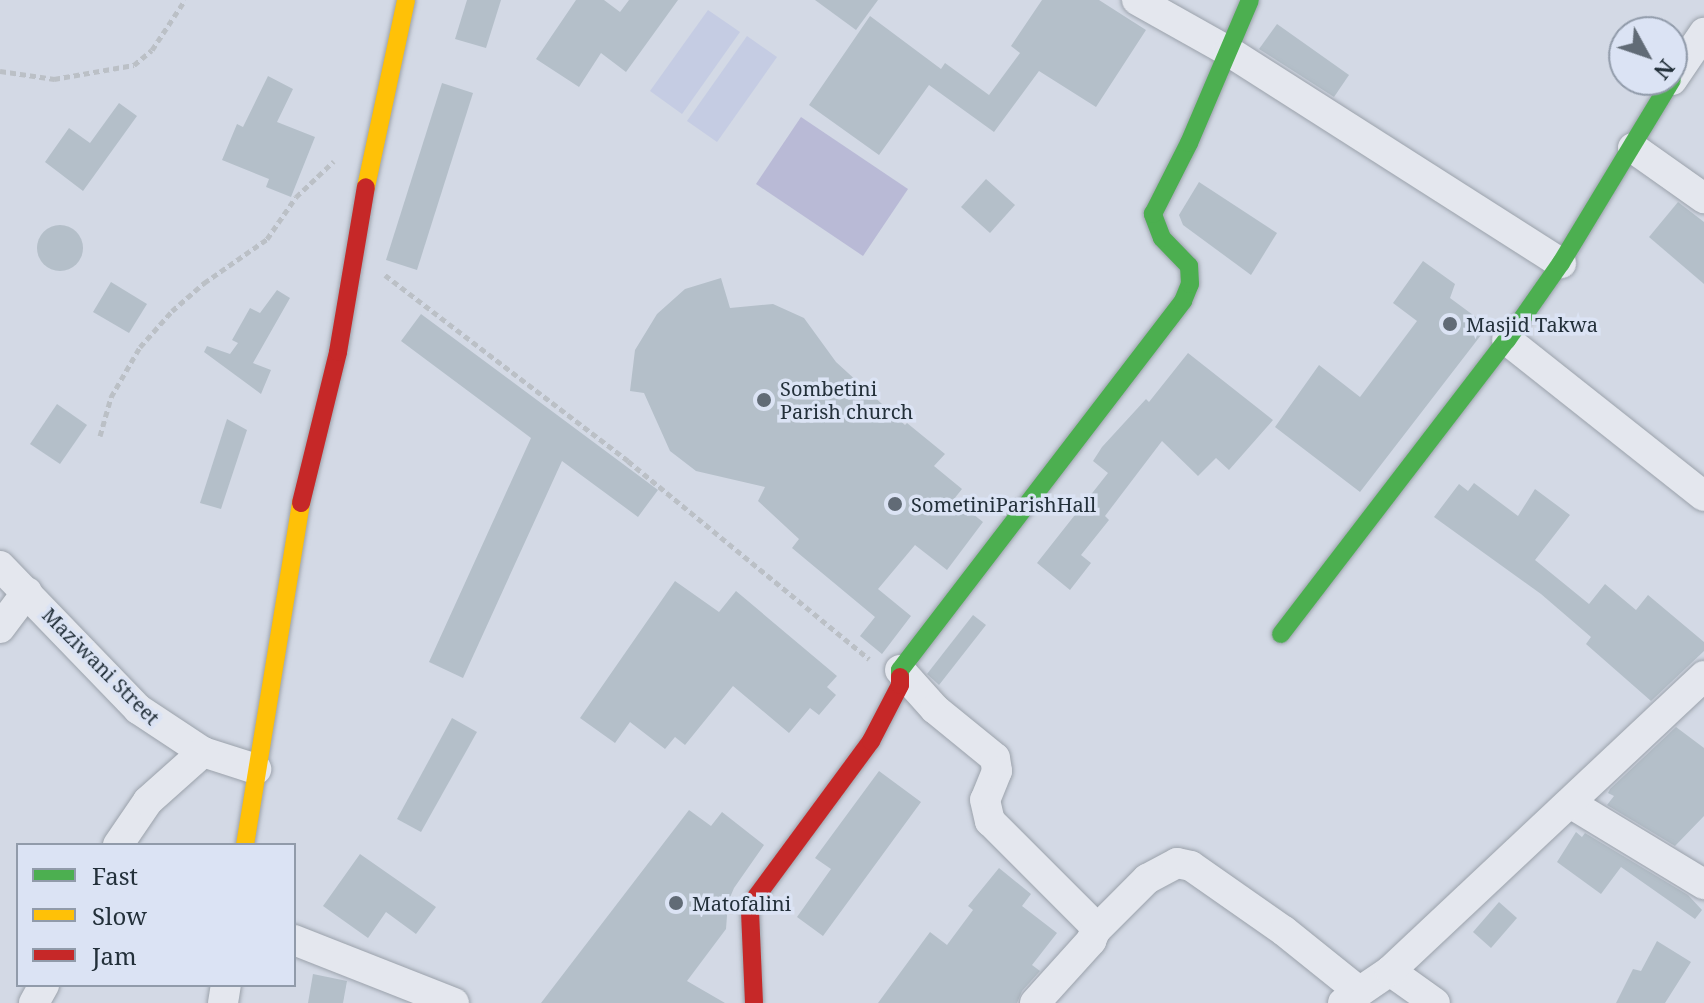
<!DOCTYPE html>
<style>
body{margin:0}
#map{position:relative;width:1704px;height:1003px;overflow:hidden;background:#d3d9e5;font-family:"Noto Serif",serif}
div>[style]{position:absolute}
.farmland>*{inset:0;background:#c5cce3}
.green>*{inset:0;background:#b9bad6}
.building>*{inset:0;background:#b4bfc9}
.round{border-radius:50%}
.path>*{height:5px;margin-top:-2.5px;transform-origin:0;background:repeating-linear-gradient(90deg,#bbc0c6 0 6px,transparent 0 10px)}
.roads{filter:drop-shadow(0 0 2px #9ba2ab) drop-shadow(0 0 2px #9ba2ab)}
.street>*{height:30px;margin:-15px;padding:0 15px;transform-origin:15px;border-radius:15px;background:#e4e7ee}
.fast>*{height:18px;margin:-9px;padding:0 9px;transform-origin:9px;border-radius:9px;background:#4caf50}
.slow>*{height:18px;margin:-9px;padding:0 9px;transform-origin:9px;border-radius:9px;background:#ffc107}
.jam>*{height:18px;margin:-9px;padding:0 9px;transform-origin:9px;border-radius:9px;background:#c62828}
.dots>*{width:22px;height:22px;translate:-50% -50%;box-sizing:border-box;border:4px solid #dbe3f4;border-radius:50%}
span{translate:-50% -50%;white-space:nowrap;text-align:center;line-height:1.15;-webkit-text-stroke:7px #dbe3f4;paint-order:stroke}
.poi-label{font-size:20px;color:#23303a}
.left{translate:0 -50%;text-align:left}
.street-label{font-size:20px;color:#23303a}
.legend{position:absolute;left:16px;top:843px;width:280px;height:144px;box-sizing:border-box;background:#dbe3f4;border:2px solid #919baa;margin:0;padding:10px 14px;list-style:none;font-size:24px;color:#23303a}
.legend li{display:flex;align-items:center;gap:16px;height:40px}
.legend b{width:40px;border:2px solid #919baa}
.north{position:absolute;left:1608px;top:16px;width:80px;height:80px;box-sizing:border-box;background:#dbe3f4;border:2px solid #919baa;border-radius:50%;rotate:130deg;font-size:22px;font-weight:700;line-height:32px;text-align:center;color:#23303a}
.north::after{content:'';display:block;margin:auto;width:28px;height:36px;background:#616b76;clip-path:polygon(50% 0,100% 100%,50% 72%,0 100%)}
</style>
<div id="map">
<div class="farmland">
<div style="clip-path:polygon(708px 10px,740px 32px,682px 114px,650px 91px)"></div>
<div style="clip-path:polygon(747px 36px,777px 57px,717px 142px,687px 121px)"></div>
</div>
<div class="green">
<div style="clip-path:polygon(801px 117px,908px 189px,863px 256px,756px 184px)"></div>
</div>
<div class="building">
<div style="clip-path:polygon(467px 0,501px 0,486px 48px,455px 39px)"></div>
<div style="clip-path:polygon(576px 0,604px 0,620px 12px,629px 0,678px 0,626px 72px,601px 53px,579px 87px,536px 59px)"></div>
<div style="clip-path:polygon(815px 0,878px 0,856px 30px)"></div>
<div style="clip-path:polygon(1042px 0,1099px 0,1146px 30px,1096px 107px,1039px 71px,994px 132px,929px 85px,879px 155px,809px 105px,870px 16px,941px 69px,945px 63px,989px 95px,1020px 53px,1011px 46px)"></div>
<div style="clip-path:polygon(1277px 24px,1349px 75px,1334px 97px,1259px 49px)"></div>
<div style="clip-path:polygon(268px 76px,293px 89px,277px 122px,315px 137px,291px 197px,266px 187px,269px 179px,222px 160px,237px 124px,243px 127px)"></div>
<div style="clip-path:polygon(442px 83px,473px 93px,417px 270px,386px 260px)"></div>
<div style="clip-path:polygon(119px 103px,137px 116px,83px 191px,45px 162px,69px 128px,90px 143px)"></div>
<div style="clip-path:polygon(986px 179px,1015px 205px,990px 233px,961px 207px)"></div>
<div style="clip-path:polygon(1199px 182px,1277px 233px,1251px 275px,1183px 225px,1179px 215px)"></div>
<div style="clip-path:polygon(1678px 202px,1704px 222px,1704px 284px,1649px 237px)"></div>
<div class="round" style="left:37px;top:225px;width:46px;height:46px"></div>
<div style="clip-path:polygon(1423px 261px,1455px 284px,1450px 298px,1488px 326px,1360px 492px,1275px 427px,1319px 365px,1360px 397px,1417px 321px,1393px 303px)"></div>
<div style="clip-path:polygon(721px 278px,730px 308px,773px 304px,804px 318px,836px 362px,905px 425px,907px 423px,945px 454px,934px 466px,962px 489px,954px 499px,983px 522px,947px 570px,915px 545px,878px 589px,911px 616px,882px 654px,860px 636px,875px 617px,792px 548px,799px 539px,758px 501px,765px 487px,696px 471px,670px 451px,644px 393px,630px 391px,635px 350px,657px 314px,685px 289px)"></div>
<div style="clip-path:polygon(111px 282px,147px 304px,129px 333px,93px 312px)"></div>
<div style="clip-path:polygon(277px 290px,290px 298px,253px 363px,271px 370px,261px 394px,204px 352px,207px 346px,230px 354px,238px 343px,232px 340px,250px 308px,260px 313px)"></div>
<div style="clip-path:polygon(421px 314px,658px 490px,638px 517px,562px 461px,463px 678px,429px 662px,531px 438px,401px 341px)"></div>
<div style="clip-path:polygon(1188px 353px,1273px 420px,1229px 470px,1216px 458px,1198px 476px,1162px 441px,1105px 516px,1109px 520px,1081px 555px,1091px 563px,1070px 590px,1037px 563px,1108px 473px,1093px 461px,1102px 447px,1146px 399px,1149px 402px)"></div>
<div style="clip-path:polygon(57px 404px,87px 425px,60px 464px,30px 444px)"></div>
<div style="clip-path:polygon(227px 419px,247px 430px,221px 509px,200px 503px)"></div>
<div style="clip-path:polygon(1474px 483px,1518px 516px,1535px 489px,1570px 515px,1535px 560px,1589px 604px,1605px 584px,1636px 610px,1648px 595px,1704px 642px,1704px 651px,1651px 701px,1586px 644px,1591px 637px,1541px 594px,1434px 517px,1459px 484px,1468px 491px)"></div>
<div style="clip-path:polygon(675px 581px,719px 612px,736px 591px,837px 676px,827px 687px,836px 695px,819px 715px,810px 708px,789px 733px,733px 686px,685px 745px,675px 737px,665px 749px,630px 722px,615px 743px,580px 718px)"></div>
<div style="clip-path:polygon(973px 615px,986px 625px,939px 685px,927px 674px)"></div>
<div style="clip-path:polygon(452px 718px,477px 732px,421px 832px,397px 819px)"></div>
<div style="clip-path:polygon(1676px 727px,1704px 748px,1704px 816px,1675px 846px,1607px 805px,1614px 796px,1608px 793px,1610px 789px)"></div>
<div style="clip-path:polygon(879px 771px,921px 802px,823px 936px,797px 917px,831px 869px,815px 858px)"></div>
<div style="clip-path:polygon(689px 810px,711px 826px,722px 812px,764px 845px,734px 888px,728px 902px,726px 929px,687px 981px,725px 1003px,541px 1003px)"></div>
<div style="clip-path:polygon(1576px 832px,1582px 837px,1585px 833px,1688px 895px,1702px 910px,1695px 919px,1621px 867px,1601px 894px,1557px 862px)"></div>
<div style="clip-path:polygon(360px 854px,436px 907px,416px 934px,386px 912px,368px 938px,323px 906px)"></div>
<div style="clip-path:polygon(999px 868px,1031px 894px,1022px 906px,1057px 933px,1032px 965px,1040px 971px,1022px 991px,1017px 1003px,878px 1003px,930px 932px,947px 945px,973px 910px,968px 906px)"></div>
<div style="clip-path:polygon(1499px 902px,1517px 918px,1491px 948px,1473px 932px)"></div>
<div style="clip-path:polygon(1657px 941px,1691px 962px,1665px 1003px,1616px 1003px,1633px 969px,1641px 971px)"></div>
<div style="clip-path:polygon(313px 974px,347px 981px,343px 1003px,308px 1003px)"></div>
</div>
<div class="path">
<div style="left:0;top:71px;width:55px;rotate:8.4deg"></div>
<div style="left:54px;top:79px;width:81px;rotate:-9.9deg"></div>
<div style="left:134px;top:65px;width:23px;rotate:-40deg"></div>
<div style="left:152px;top:50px;width:60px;rotate:-56.6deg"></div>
<div style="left:385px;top:275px;width:306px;rotate:37.4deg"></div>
<div style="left:628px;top:461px;width:312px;rotate:39.4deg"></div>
<div style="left:100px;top:436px;width:41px;rotate:-74.2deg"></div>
<div style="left:111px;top:397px;width:58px;rotate:-59.9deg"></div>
<div style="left:140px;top:347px;width:48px;rotate:-48.4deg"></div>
<div style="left:172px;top:311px;width:43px;rotate:-41.2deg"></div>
<div style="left:204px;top:283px;width:77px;rotate:-34.9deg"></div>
<div style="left:267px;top:239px;width:51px;rotate:-55.4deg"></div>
<div style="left:296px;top:197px;width:52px;rotate:-43.5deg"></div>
</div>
<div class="roads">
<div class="street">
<div style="left:1137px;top:0;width:104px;rotate:29.3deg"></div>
<div style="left:1228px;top:51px;width:395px;rotate:32.5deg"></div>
<div style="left:1672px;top:80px;width:57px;rotate:-55.8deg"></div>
<div style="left:1633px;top:148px;width:87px;rotate:35.2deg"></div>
<div style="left:1507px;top:340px;width:251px;rotate:38.4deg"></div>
<div style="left:0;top:566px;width:199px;rotate:46deg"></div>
<div style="left:138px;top:709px;width:78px;rotate:33.5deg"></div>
<div style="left:203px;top:752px;width:56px;rotate:17.8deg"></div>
<div style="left:0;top:628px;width:45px;rotate:-53.1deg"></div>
<div style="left:900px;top:670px;width:52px;rotate:48.1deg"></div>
<div style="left:935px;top:709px;width:77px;rotate:39.2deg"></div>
<div style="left:995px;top:758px;width:13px;rotate:81deg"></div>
<div style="left:997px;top:771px;width:31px;rotate:112deg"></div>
<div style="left:985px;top:800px;width:22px;rotate:77deg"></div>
<div style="left:990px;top:821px;width:144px;rotate:45deg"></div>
<div style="left:1092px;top:923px;width:9px;rotate:69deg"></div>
<div style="left:1570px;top:803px;width:157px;rotate:31.2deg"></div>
<div style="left:118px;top:845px;width:53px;rotate:-55.7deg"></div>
<div style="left:148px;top:801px;width:74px;rotate:-41.7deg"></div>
<div style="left:294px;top:940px;width:172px;rotate:21.5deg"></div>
<div style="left:1390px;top:971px;width:55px;rotate:35.4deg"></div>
<div style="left:34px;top:1003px;width:21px;rotate:-61deg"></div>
<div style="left:223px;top:1003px;width:18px;rotate:-81deg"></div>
<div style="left:1035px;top:1003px;width:84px;rotate:-47.9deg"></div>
<div style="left:1091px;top:941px;width:11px;rotate:-68deg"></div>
<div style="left:1095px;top:931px;width:74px;rotate:-45deg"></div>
<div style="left:1147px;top:879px;width:34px;rotate:-28deg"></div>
<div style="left:1177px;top:863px;width:14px;rotate:12deg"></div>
<div style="left:1191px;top:866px;width:113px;rotate:35deg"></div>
<div style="left:1284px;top:931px;width:97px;rotate:38.8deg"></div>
<div style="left:1343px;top:1003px;width:57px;rotate:-34.2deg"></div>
<div style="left:1390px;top:971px;width:431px;rotate:-43.2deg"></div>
</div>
<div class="fast">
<div style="left:1281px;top:634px;width:371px;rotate:-52.5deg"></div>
<div style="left:1507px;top:340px;width:94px;rotate:-55deg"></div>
<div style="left:1561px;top:263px;width:214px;rotate:-58.8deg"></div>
<div style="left:900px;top:677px;width:7px;rotate:-90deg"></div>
<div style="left:900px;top:670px;width:465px;rotate:-52.5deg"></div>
<div style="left:1183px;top:301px;width:18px;rotate:-68deg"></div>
<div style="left:1190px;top:284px;width:18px;rotate:-93deg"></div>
<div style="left:1189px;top:266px;width:39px;rotate:-134deg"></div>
<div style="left:1162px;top:238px;width:26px;rotate:-111deg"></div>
<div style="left:1153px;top:214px;width:80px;rotate:-63.1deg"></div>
<div style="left:1189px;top:143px;width:155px;rotate:-66.9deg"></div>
</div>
<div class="slow">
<div style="left:366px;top:187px;width:191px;rotate:-77.9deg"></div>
<div style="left:245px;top:845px;width:347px;rotate:-80.7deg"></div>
</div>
<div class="jam">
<div style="left:301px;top:503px;width:155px;rotate:-76.2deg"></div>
<div style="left:338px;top:352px;width:167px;rotate:-80.4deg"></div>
<div style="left:754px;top:1003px;width:92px;rotate:-92.5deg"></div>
<div style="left:750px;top:911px;width:15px;rotate:-67deg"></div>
<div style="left:756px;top:897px;width:194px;rotate:-53.6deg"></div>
<div style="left:871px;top:741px;width:63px;rotate:-62.6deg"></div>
<div style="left:900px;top:685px;width:8px;rotate:-90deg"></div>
</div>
</div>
<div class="dots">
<div style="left:1450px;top:324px;background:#616b76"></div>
<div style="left:764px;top:400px;background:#616b76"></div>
<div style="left:895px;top:504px;background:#616b76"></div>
<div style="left:676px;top:903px;background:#616b76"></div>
</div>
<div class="poi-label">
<span class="left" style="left:1466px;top:324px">Masjid Takwa</span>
<span class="left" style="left:780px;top:400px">Sombetini<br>Parish church</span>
<span class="left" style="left:911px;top:504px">SometiniParishHall</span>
<span class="left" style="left:692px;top:903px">Matofalini</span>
</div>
<div class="street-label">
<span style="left:101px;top:666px;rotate:45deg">Maziwani Street</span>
</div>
<ul class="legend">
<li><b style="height:10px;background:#4caf50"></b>Fast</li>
<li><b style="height:10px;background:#ffc107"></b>Slow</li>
<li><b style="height:10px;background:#c62828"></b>Jam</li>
</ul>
<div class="north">N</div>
</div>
